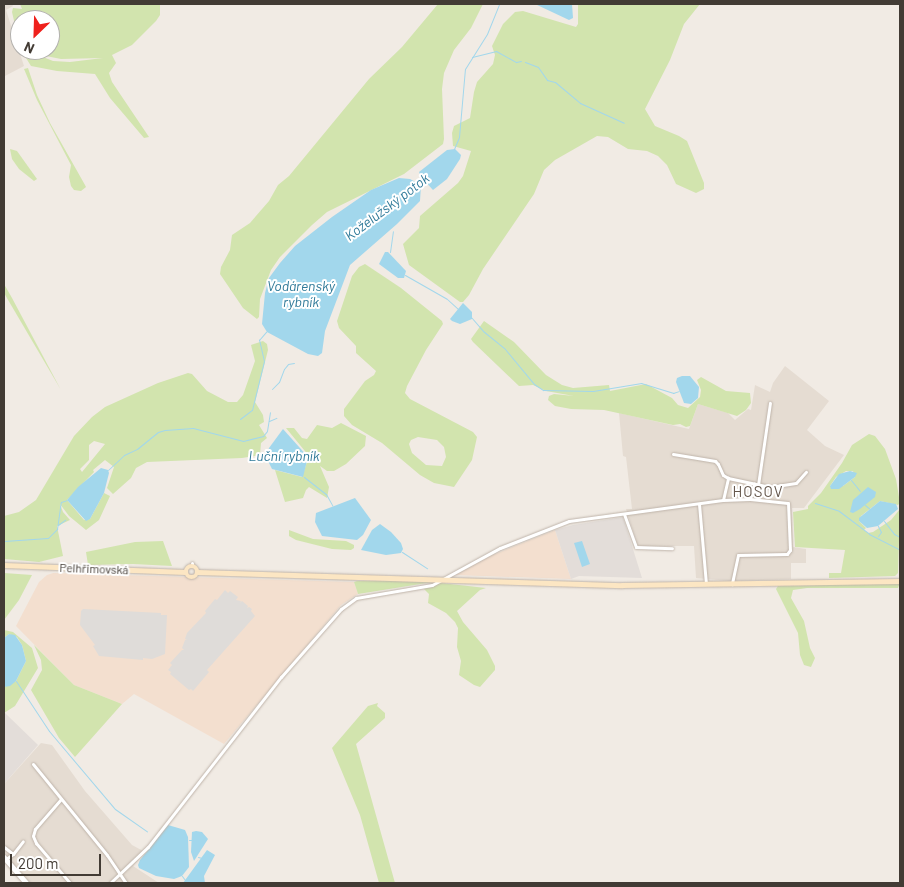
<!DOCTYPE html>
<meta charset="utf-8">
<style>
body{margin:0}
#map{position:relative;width:904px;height:887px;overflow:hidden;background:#f1ebe4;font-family:Barlow,sans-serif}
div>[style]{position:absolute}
.residential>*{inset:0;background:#e5dcd2}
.commercial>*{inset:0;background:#f3dfcf}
.industrial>*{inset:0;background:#e3ddd9}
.green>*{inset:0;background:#d2e4ae}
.parking>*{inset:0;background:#dfdcd9}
.water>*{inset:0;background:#a2d7ec}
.stream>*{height:1px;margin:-0.5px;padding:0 0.5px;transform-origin:0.5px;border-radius:0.5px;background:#a2d7ec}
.roads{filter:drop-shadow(0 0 1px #bfb4aa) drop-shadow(0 0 1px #bfb4aa)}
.minor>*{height:3px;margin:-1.5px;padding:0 1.5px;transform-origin:1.5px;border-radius:1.5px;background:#fff}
.tertiary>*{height:4.5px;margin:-2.25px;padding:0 2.25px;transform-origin:2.25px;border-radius:2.25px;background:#fff}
.secondary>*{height:4.5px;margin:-2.25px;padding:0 2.25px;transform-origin:2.25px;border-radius:2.25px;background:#fce6c3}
.secondary>.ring{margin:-2.25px;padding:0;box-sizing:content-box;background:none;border:4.5px solid #fce6c3;border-radius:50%}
span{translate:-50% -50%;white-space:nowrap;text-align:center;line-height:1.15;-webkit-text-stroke:4px #fff;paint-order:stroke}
.street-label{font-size:12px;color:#423b34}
.water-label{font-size:14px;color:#307a99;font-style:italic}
.quarter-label{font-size:15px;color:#65574c;letter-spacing:1px}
.frame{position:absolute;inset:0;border:5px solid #423b34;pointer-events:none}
.north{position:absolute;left:10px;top:10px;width:50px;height:50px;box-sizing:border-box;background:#fff;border:1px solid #b3b1ae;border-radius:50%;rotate:204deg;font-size:14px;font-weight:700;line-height:20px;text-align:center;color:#423b34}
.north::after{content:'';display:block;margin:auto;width:18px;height:22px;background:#ef211c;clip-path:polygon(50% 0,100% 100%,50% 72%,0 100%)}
.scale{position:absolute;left:10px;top:854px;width:91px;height:22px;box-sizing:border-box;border:2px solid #423b34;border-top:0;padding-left:6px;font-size:15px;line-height:18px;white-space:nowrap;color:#423b34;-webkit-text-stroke:4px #fff;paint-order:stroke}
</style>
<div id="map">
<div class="residential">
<div style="clip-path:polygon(4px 4px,12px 4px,13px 6px,6px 10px,24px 66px,5px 76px)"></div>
<div style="clip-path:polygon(785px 366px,829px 401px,807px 430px,825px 446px,844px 455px,804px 508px,792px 508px,793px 547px,806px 549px,806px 563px,791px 563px,791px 579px,730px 581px,696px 578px,694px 546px,640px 546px,637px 544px,626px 509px,632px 509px,626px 457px,623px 456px,619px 413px,689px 429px,698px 404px,728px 413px,735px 420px,748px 409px,751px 410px,755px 385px,770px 392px,773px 383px)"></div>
<div style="clip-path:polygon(41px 743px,52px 745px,85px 791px,132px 845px,145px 852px,133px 866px,159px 883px,25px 883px,9px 867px,4px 861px,4px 784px)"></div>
</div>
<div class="commercial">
<div style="clip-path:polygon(555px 530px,571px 579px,455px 575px,490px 556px)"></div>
<div style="clip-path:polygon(53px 573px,354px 582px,358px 594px,341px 605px,224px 744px,134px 694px,122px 704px,74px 685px,16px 626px,39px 582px,47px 575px)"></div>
</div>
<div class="industrial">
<div style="clip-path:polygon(623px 517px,642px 578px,579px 576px,571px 579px,555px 530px,573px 525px)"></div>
<div style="clip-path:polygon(4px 712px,38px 745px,4px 784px)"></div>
</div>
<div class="green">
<div style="clip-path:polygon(20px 4px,160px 4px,160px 15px,156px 21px,132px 45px,112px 55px,116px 63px,109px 73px,112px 82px,149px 137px,144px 138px,110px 98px,95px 74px,57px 71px,31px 66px,21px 50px,35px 50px,38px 55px,53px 61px,70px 62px,103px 58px,61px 59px,41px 55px,36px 50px,50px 50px,50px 20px,26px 20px,24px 15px,25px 20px,20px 20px,20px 47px,12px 12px,13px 8px,22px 9px)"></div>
<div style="clip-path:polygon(438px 4px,483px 4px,471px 28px,454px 50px,444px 73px,442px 89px,444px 139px,443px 144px,404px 174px,327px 212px,312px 225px,280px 257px,271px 270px,260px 299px,259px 317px,257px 319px,243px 308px,220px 274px,221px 267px,230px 250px,232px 235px,250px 223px,269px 201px,278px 185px,289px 176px,369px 79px,402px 47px)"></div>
<div style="clip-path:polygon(578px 4px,700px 4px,684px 24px,670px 60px,645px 109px,655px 126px,679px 136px,687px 141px,704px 183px,704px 189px,696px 193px,676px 184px,667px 165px,658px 156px,647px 151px,628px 149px,608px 137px,597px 136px,555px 160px,544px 170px,534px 194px,483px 269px,469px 295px,463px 302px,460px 302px,409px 265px,403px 244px,419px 228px,420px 216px,458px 183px,463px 176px,471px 151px,453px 146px,452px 133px,454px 126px,470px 118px,474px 92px,477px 82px,493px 64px,495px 55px,492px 46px,503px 24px,515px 12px,523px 11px,576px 27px,578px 24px)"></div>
<div style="clip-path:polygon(28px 68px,37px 95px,50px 123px,85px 185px,86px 187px,81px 191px,74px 190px,71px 186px,69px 177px,71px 165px,37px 100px,24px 69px)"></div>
<div style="clip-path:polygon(10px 149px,17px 151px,37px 179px,34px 181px,19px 169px,12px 159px)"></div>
<div style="clip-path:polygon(evenodd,365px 264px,401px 288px,442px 321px,443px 324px,426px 350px,407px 386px,405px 393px,410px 399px,473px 432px,477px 437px,472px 460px,454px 487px,434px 483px,420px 475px,382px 443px,352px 425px,344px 416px,344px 409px,365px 381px,374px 375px,376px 371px,356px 353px,356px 346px,339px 328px,337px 321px,352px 276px,359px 267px,365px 264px,418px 437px,437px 440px,444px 447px,446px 457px,442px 466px,426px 465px,412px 453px,409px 444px,411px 440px,418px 437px)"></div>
<div style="clip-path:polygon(4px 284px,12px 298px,61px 390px,4px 293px)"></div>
<div style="clip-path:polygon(484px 321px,514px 342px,546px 375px,562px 385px,573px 388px,609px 385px,610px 391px,646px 384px,672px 398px,678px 405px,688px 408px,700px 397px,701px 390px,697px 380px,701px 377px,726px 391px,750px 393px,751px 403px,746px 410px,737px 416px,698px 404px,690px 426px,686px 427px,680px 424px,673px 425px,604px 410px,571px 409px,555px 406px,548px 400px,549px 396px,554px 394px,574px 396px,546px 391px,533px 385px,519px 386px,473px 342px,471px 339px)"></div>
<div style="clip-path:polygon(evenodd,263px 341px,267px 344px,268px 350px,255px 402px,263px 415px,264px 422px,259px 425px,267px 438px,261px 443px,260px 455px,242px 458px,147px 462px,136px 468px,131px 478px,113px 494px,107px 488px,114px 467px,105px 460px,93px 470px,94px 472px,67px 500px,84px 520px,90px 519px,104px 493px,110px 496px,99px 520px,86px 530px,69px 516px,60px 504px,63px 512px,70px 520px,57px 526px,63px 556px,39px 562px,4px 559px,4px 516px,19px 512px,36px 500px,74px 436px,92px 417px,105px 407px,158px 383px,188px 373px,192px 374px,207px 391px,228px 402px,237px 402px,243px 395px,255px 361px,251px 345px,263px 341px,94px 441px,105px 444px,82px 472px,80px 469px,89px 460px,89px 445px,94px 441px)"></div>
<div style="clip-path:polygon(341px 423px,366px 436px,365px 446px,346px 464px,334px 471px,327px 471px,320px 466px,329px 487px,327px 498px,309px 487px,306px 490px,303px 498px,285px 502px,275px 470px,302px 477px,309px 456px,286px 428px,294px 428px,302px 438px,307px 439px,317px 425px,332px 428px)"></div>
<div style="clip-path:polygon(evenodd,869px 434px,875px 436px,885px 449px,896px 479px,900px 503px,898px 505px,880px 501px,861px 516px,859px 521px,866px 528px,864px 530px,868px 533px,873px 532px,891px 520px,900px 509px,898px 573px,895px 576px,829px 578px,829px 573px,841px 573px,845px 550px,795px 547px,793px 512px,808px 509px,808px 506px,821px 493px,842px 463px,852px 445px,869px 434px,846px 471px,853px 471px,855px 477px,843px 486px,830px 486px,836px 477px,846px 471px)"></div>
<div style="clip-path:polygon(289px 530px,313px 539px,346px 541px,354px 545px,354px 548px,351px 550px,332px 549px,296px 540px,289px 536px)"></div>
<div style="clip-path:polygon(163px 541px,172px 566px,133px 564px,88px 565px,86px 552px,135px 542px)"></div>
<div style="clip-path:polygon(4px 573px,32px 575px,19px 600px,4px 620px)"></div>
<div style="clip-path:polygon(357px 581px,397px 581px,433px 582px,358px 594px,354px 582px)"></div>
<div style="clip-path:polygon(441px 583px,486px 588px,480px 590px,457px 611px,463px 622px,487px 650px,495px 666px,495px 670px,480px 687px,474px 685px,459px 675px,461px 661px,457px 647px,458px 628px,455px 622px,446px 613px,428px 603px,429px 594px,423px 588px)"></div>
<div style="clip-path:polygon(900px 583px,898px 588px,807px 588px,793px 590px,791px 598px,804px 621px,810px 648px,815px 658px,811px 667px,804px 665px,800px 655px,798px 633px,776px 589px,778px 586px)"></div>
<div style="clip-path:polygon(4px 630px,13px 632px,32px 648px,38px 668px,15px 706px,4px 713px,4px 687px,16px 681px,26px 661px,22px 645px,17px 637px,9px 634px,4px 638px)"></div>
<div style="clip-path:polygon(34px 645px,74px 685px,122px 704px,75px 757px,59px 738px,31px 690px,42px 670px,41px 660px)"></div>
<div style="clip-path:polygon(378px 703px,377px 706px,385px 713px,385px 718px,356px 744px,395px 883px,379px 883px,360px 815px,332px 748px,368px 706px)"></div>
</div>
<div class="parking">
<div style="clip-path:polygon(225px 590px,228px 593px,230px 591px,238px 597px,236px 600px,241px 601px,240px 603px,242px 601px,248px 606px,247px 608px,249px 607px,252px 609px,251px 611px,255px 616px,207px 670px,209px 672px,193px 691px,191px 689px,189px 690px,170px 674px,171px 672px,168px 670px,172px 665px,170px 663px,182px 650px,184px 650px,182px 648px,185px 640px,187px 640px,185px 639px,187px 633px,206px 613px,205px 611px,215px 599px,217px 600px)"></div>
<div style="clip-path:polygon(83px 609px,161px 613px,161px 615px,167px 615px,165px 654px,152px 659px,143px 658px,143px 660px,99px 656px,93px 646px,95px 645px,80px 625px,81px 611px)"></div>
</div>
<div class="water">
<div style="clip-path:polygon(535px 4px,572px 4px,573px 18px,569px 20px)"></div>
<div style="clip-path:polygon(455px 149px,461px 155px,460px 159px,447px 179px,433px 190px,421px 177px,419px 172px,447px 150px)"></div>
<div style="clip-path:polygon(399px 178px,410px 179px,421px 185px,420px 201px,397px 224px,350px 265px,325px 331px,322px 353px,318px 356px,308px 354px,267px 332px,262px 324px,265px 293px,269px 278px,280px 263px,295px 246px,332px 217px,371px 190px)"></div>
<div style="clip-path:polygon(385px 252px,388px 252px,406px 271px,404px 278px,398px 278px,379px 264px)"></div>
<div style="clip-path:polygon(463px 303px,472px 312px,472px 319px,460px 324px,452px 321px,450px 319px)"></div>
<div style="clip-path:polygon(682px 376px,690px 376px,699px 387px,698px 398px,691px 404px,684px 403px,676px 382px,677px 378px)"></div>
<div style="clip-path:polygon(283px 429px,308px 457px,303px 477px,272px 469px,268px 461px,267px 455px,269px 448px)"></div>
<div style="clip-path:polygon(101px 468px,108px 470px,109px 473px,104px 493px,90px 519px,86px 521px,67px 500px,78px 487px)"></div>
<div style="clip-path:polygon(850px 471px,857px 473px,855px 477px,839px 489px,831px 489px,830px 486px,839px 474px)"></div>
<div style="clip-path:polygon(868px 487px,876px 492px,875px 497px,860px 509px,853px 513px,850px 512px,853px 500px)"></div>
<div style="clip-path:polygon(355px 498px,371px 520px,363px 535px,357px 540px,322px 536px,315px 522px,316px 513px)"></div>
<div style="clip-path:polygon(880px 501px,896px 504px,898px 509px,878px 526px,867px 528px,859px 521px,859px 518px)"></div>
<div style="clip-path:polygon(380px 524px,391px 532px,401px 543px,403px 549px,401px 553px,386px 555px,361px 550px,372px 530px)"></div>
<div style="clip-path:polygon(582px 541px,590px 564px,582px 567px,574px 543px)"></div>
<div style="clip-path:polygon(9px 634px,15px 635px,22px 645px,26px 661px,16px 681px,10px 686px,4px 687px,4px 638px)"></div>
<div style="clip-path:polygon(168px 825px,185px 830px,188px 837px,189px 867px,182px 876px,174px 879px,156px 876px,139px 868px,138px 865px,140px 860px)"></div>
<div style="clip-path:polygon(196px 831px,202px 832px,208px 839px,194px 861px,191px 852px,192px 832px)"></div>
<div style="clip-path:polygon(207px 850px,215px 855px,204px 876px,205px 883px,183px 883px)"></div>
</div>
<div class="stream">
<div style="left:472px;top:57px;width:25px;rotate:-14deg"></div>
<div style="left:496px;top:51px;width:23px;rotate:29deg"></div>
<div style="left:516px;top:62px;width:5px;rotate:-11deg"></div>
<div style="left:525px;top:62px;width:14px;rotate:21deg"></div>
<div style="left:538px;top:67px;width:16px;rotate:55deg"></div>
<div style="left:547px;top:80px;width:8px;rotate:14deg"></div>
<div style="left:555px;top:82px;width:33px;rotate:40deg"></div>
<div style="left:580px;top:103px;width:48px;rotate:24.4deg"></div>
<div style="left:454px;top:149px;width:13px;rotate:-67deg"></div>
<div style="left:459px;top:137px;width:68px;rotate:-85deg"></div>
<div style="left:465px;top:69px;width:41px;rotate:-57.8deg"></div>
<div style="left:487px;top:34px;width:32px;rotate:-68deg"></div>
<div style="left:390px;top:252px;width:21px;rotate:-82deg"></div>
<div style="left:405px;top:275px;width:48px;rotate:29.7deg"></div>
<div style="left:447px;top:299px;width:15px;rotate:42deg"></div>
<div style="left:471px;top:317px;width:18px;rotate:49deg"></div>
<div style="left:483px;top:331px;width:28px;rotate:39deg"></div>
<div style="left:505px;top:349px;width:45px;rotate:50.4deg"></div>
<div style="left:534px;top:384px;width:11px;rotate:34deg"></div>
<div style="left:543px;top:390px;width:50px;rotate:1.1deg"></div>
<div style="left:593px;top:391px;width:49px;rotate:-9.5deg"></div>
<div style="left:641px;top:383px;width:34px;rotate:17deg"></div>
<div style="left:673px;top:393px;width:6px;rotate:-18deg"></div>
<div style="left:272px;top:389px;width:10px;rotate:-45deg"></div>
<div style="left:279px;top:382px;width:14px;rotate:-69deg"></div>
<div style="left:284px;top:369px;width:6px;rotate:-51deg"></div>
<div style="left:288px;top:364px;width:6px;rotate:-9deg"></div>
<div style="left:240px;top:419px;width:15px;rotate:-37deg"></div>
<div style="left:252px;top:410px;width:50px;rotate:-76.2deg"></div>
<div style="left:264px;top:361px;width:22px;rotate:-103deg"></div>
<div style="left:259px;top:340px;width:11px;rotate:-49deg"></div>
<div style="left:269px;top:421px;width:8px;rotate:-23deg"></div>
<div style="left:108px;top:470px;width:22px;rotate:-43deg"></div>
<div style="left:124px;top:455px;width:14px;rotate:-25deg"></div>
<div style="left:137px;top:449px;width:27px;rotate:-39deg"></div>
<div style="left:158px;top:432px;width:7px;rotate:-16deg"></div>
<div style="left:165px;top:430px;width:28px;rotate:-4deg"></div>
<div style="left:193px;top:428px;width:52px;rotate:14.6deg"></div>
<div style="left:243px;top:441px;width:21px;rotate:-14deg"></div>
<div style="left:263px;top:436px;width:6px;rotate:-51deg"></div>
<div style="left:267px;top:431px;width:19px;rotate:-81deg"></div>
<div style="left:304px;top:477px;width:28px;rotate:38deg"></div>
<div style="left:326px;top:494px;width:13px;rotate:61deg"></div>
<div style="left:851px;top:480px;width:14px;rotate:51deg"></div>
<div style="left:815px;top:503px;width:25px;rotate:18deg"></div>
<div style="left:839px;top:511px;width:38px;rotate:37deg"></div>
<div style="left:869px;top:534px;width:35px;rotate:27deg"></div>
<div style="left:865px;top:505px;width:8px;rotate:40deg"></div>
<div style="left:884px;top:521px;width:16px;rotate:52deg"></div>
<div style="left:894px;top:534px;width:7px;rotate:27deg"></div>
<div style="left:58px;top:525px;width:9px;rotate:-36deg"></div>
<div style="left:878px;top:536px;width:5px;rotate:-53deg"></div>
<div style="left:881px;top:532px;width:7px;rotate:-117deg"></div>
<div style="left:4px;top:541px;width:44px;rotate:-3.9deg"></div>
<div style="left:48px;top:538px;width:13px;rotate:-45deg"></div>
<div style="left:57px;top:529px;width:27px;rotate:-82deg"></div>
<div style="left:61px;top:502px;width:6px;rotate:-18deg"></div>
<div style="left:402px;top:552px;width:30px;rotate:33deg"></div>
<div style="left:16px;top:681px;width:60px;rotate:56.6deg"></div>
<div style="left:49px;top:731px;width:102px;rotate:49.8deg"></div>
<div style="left:115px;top:809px;width:39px;rotate:35deg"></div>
<div style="left:189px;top:840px;width:4px"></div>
<div style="left:198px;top:857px;width:4px;rotate:14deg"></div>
<div style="left:182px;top:876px;width:5px;rotate:53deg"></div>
</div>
<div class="roads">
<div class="minor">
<div style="left:673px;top:454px;width:43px;rotate:9.5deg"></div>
<div style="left:715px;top:461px;width:4px;rotate:45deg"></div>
<div style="left:718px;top:464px;width:12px;rotate:66deg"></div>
<div style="left:723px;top:475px;width:6px;rotate:31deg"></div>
<div style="left:728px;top:478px;width:43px;rotate:12.1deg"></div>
<div style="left:770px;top:487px;width:26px;rotate:-9deg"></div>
<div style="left:796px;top:483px;width:15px;rotate:-48deg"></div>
<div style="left:758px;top:485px;width:83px;rotate:-81.7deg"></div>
<div style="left:750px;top:499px;width:16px;rotate:-75deg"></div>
<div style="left:723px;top:500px;width:23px;rotate:-77deg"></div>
<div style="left:699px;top:504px;width:80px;rotate:85deg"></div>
<div style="left:624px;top:514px;width:35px;rotate:70deg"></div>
<div style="left:636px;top:547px;width:36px;rotate:2deg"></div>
<div style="left:192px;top:565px;width:2px;rotate:-90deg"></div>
<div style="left:33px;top:764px;width:117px;rotate:50.9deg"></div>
<div style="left:107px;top:855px;width:34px;rotate:56deg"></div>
<div style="left:61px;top:799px;width:40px;rotate:131deg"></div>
<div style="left:35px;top:829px;width:7px;rotate:106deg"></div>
<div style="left:33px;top:836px;width:8px;rotate:67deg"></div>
<div style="left:36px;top:843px;width:52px;rotate:49.6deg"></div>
<div style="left:4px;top:847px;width:11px;rotate:38deg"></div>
<div style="left:6px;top:859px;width:9px;rotate:-36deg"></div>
<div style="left:13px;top:854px;width:16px;rotate:-52deg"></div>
<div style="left:110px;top:883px;width:52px;rotate:-43.5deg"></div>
<div style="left:148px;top:847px;width:216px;rotate:-52deg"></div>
<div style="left:281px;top:677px;width:91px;rotate:-48.6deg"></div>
<div style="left:341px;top:609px;width:19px;rotate:-36deg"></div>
<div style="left:356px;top:598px;width:77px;rotate:-9.7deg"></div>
<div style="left:432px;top:585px;width:77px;rotate:-28.6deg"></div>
<div style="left:500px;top:548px;width:74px;rotate:-21.4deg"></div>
<div style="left:569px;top:521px;width:155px;rotate:-7.8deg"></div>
<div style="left:723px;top:500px;width:27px;rotate:-2deg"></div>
<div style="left:750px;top:499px;width:38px;rotate:6deg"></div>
<div style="left:788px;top:503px;width:47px;rotate:87.6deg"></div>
<div style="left:790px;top:550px;width:5px;rotate:127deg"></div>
<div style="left:787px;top:554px;width:49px;rotate:178.8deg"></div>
<div style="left:738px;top:555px;width:30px;rotate:102deg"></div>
</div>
<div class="tertiary">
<div style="left:4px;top:857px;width:35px;rotate:49deg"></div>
</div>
<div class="secondary">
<div style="left:4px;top:565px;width:181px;rotate:2.2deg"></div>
<div class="ring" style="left:186px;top:566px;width:7.5px;height:7.5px"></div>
<div style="left:198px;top:572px;width:424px;rotate:1.8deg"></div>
<div style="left:622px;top:585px;width:278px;rotate:-0.8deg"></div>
</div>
</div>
<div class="street-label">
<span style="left:94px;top:569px;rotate:2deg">Pelhřimovská</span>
</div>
<div class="water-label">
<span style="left:387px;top:207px;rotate:-37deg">Koželužský potok</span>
<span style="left:301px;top:294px">Vodárenský<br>rybník</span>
<span style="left:284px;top:456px">Luční rybník</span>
</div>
<div class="quarter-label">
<span style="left:758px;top:492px">HOSOV</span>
</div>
<div class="frame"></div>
<div class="north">N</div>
<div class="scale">200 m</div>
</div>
